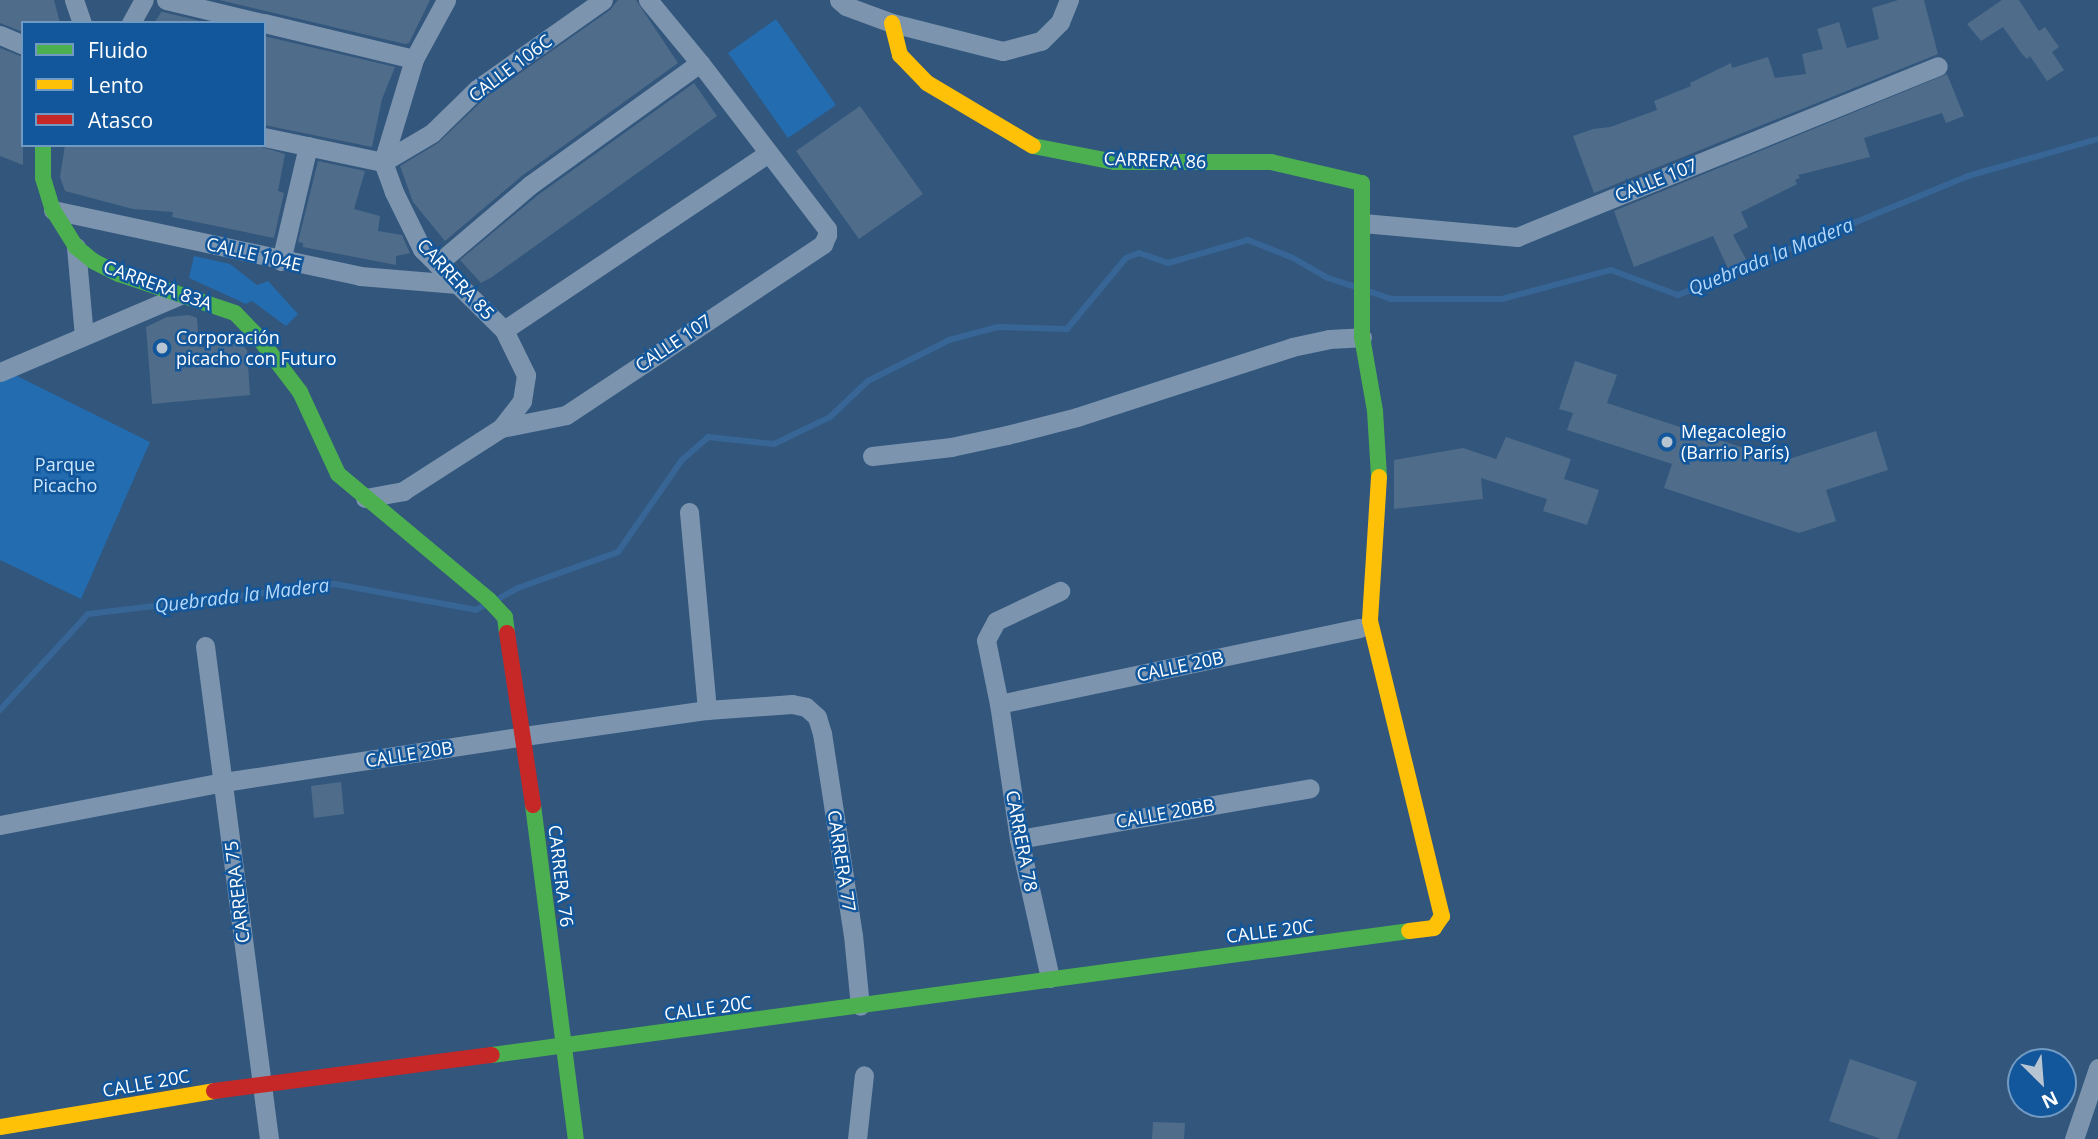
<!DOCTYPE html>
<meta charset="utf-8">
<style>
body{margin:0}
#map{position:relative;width:2098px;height:1139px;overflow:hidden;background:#32567c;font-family:"Open Sans",sans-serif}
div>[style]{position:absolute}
.green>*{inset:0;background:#236cb0}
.stream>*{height:6px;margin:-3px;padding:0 3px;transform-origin:3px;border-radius:3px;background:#376696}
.building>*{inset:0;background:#4f6d8a}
.street>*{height:19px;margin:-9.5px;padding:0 9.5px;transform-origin:9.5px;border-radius:9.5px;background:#7c94ae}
.fast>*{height:16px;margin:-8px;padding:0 8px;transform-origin:8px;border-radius:8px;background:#4caf50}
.slow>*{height:16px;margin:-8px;padding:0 8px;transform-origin:8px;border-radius:8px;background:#ffc107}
.jam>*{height:16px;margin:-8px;padding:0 8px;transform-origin:8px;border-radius:8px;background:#c62828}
.dots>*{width:19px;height:19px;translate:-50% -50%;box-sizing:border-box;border:4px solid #12569b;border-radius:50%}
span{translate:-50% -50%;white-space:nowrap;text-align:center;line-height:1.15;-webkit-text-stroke:5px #12569b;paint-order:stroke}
.street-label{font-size:18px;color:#fff}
.poi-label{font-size:18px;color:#fff}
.left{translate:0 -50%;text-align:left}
.park-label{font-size:18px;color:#cee7fd}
.water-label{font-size:19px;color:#b3d8fa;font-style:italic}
.legend{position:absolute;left:21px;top:21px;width:245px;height:126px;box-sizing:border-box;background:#12569b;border:2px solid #719ac3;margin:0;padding:9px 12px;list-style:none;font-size:21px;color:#fff}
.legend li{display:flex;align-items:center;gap:14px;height:35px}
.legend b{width:35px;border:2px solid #719ac3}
.north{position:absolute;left:2007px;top:1048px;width:70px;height:70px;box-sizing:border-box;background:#12569b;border:2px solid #719ac3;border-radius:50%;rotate:155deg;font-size:19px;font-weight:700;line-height:28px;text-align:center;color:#fff}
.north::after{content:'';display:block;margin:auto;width:24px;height:32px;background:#b7c4d1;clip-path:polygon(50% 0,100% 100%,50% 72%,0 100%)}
</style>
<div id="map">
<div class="green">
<div style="clip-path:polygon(776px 19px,836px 105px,788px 138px,728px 53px)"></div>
<div style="clip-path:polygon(194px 256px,230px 264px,257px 285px,268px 281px,298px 314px,286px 326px,252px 301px,246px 304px,189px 278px)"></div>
<div style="clip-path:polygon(13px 374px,150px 442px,81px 599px,0 560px,0 379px)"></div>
</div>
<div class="stream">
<div style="left:1368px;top:291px;width:24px;rotate:19deg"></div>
<div style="left:1391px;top:299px;width:111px"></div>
<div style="left:1502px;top:299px;width:113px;rotate:-14.9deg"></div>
<div style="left:1611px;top:270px;width:72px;rotate:20.5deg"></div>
<div style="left:1678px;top:295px;width:313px;rotate:-22.3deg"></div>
<div style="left:1968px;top:176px;width:135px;rotate:-15.9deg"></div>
<div style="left:498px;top:599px;width:23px;rotate:-29deg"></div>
<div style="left:518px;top:588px;width:106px;rotate:-19.8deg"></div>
<div style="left:618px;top:552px;width:112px;rotate:-55.2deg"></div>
<div style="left:682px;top:460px;width:35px;rotate:-41deg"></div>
<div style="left:708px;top:437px;width:66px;rotate:6.1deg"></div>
<div style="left:774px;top:444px;width:62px;rotate:-25.7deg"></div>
<div style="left:830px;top:417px;width:52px;rotate:-43.5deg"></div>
<div style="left:868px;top:381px;width:91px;rotate:-26.8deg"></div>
<div style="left:949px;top:340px;width:51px;rotate:-14.9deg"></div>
<div style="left:998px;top:327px;width:69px;rotate:1.7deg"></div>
<div style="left:1067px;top:329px;width:92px;rotate:-50.3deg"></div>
<div style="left:1126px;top:258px;width:14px;rotate:-21deg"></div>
<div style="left:1139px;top:253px;width:31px;rotate:19deg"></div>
<div style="left:1168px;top:263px;width:83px;rotate:-16deg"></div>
<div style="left:1248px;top:240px;width:48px;rotate:21.8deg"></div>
<div style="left:1293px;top:258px;width:40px;rotate:29.7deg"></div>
<div style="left:1328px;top:278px;width:28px;rotate:18deg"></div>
<div style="left:0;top:710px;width:130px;rotate:-47.5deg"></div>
<div style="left:88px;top:614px;width:249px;rotate:-6.9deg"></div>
<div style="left:335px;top:584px;width:143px;rotate:10.4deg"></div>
<div style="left:476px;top:610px;width:10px;rotate:-29deg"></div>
</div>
<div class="building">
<div style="clip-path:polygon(0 0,54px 0,60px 23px,23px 23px,23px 32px,0 23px)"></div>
<div style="clip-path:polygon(219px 0,430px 0,409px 43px,405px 44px)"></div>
<div style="clip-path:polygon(618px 0,636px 0,678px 63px,523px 175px,445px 241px,413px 202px,400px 166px,438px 143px,485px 98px,610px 10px)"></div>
<div style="clip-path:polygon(1898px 0,1924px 0,1938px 54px,1594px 193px,1573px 136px,1593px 129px,1610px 127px,1657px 110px,1654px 101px,1691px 86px,1690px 83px,1731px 63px,1732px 68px,1768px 57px,1775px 78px,1806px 74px,1802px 54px,1823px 49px,1817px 29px,1839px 22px,1847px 48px,1879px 39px,1872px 8px)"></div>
<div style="clip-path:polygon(2002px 0,2019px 0,2039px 31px,2045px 27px,2059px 47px,2052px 52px,2064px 70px,2047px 81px,2030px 56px,2027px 59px,2022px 54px,2003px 27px,1981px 41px,1967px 24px)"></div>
<div style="clip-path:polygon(162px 11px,163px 12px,208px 23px,154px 23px)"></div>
<div style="clip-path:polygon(264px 36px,395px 67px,382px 99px,372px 147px,264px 125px)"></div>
<div style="clip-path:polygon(0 48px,23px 57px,23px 165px,0 156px)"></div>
<div style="clip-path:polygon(1947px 74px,1964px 116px,1946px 123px,1942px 113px,1864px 138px,1870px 157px,1798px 175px,1800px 178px,1795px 180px,1797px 184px,1741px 212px,1748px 227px,1733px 235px,1750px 267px,1732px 277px,1713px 236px,1634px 267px,1614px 211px)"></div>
<div style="clip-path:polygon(694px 83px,717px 116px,492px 277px,481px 283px,460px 260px,538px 195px)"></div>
<div style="clip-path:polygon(860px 106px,923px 194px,859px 239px,796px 151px)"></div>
<div style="clip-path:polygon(65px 145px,255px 145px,285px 154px,278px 191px,284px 193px,274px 238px,172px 217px,173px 212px,133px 209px,65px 191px,60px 177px)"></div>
<div style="clip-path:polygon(318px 161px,365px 171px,354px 209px,380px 216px,378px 231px,402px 235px,410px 253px,396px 256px,396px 265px,303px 247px,303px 243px,298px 242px)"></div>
<div style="clip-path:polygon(189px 315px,197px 318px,199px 347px,241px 343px,247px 350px,250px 395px,152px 404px,146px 327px,167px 317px)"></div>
<div style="clip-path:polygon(1575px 361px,1617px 375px,1607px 403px,1783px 461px,1876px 431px,1888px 470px,1826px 490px,1836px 521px,1799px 533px,1664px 488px,1672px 464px,1567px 430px,1573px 413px,1559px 409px)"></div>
<div style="clip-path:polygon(1506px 437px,1571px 459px,1564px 479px,1599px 490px,1587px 525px,1543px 511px,1547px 499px,1481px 478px,1483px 499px,1394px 509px,1394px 460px,1463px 448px,1496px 459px)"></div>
<div style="clip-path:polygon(341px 782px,344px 814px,314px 818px,311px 786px)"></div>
<div style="clip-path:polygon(1850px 1059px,1917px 1082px,1897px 1139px,1881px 1139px,1829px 1121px)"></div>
<div style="clip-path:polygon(1153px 1122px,1185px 1123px,1184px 1139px,1152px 1139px)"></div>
</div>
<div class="street">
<div style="left:74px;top:0;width:24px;rotate:71deg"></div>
<div style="left:166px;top:0;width:99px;rotate:13.5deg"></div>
<div style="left:839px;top:0;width:9px;rotate:41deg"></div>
<div style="left:846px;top:6px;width:49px;rotate:20.3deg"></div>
<div style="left:892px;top:23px;width:114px;rotate:14.2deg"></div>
<div style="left:1003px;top:51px;width:39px;rotate:-15deg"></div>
<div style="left:1041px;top:41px;width:27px;rotate:-45deg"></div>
<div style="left:1060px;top:22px;width:24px;rotate:-68deg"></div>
<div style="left:131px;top:23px;width:26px;rotate:-61deg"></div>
<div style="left:264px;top:23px;width:154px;rotate:13.5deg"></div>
<div style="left:0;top:35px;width:25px;rotate:23deg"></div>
<div style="left:264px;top:137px;width:122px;rotate:11.9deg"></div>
<div style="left:383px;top:162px;width:57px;rotate:-30.6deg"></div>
<div style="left:432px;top:133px;width:63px;rotate:-44.4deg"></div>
<div style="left:477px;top:89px;width:154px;rotate:-35.2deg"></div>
<div style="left:53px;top:210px;width:314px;rotate:12.1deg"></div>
<div style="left:360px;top:276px;width:97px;rotate:4.7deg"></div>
<div style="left:1363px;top:223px;width:155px;rotate:5.2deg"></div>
<div style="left:1517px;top:237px;width:454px;rotate:-22.1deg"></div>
<div style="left:76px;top:247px;width:89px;rotate:84.9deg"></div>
<div style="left:281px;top:261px;width:118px;rotate:-76.8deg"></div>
<div style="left:437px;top:264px;width:122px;rotate:-40.3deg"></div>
<div style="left:530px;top:185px;width:209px;rotate:-35.7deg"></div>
<div style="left:504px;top:330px;width:318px;rotate:-33.8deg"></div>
<div style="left:0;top:372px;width:194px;rotate:-23.1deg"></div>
<div style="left:501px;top:428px;width:66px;rotate:-11.3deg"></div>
<div style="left:566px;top:415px;width:309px;rotate:-33.6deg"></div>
<div style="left:823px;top:244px;width:10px;rotate:-66deg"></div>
<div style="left:827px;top:235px;width:6px;rotate:-90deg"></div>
<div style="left:827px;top:229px;width:209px;rotate:-127.4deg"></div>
<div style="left:700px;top:63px;width:82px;rotate:-129.5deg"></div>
<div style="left:872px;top:456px;width:80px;rotate:-6.5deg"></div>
<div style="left:951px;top:447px;width:57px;rotate:-12.1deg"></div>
<div style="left:1007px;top:435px;width:72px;rotate:-14.4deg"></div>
<div style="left:1077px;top:417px;width:226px;rotate:-18deg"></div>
<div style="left:1292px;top:347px;width:38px;rotate:-12deg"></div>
<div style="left:1329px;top:339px;width:33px;rotate:-3deg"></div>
<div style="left:365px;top:498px;width:39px;rotate:-10deg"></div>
<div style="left:403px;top:491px;width:117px;rotate:-32.7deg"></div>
<div style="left:501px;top:428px;width:34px;rotate:-52deg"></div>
<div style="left:522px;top:401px;width:26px;rotate:-81deg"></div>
<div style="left:526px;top:375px;width:50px;rotate:-116.1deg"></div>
<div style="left:504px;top:330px;width:115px;rotate:-135.4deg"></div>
<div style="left:422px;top:249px;width:64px;rotate:-116.2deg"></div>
<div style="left:394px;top:192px;width:32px;rotate:-110deg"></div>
<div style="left:383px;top:162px;width:108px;rotate:-73.2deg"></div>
<div style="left:414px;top:59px;width:67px;rotate:-61.5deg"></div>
<div style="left:689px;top:512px;width:199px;rotate:84.8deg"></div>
<div style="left:205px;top:646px;width:497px;rotate:82.6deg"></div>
<div style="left:999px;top:704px;width:369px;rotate:-11.9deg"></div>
<div style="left:0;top:825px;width:228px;rotate:-10.9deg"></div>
<div style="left:224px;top:782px;width:304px;rotate:-8.7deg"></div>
<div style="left:524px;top:736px;width:185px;rotate:-8.1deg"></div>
<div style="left:707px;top:710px;width:85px;rotate:-4deg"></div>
<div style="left:792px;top:704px;width:14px;rotate:12deg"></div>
<div style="left:806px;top:707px;width:15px;rotate:42deg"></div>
<div style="left:817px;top:717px;width:17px;rotate:73deg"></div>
<div style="left:822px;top:733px;width:204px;rotate:81.3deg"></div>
<div style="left:853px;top:935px;width:71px;rotate:84.4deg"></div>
<div style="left:1019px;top:839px;width:295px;rotate:-9.9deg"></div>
<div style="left:1050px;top:978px;width:142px;rotate:-102.6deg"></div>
<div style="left:1019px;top:839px;width:136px;rotate:-98.4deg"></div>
<div style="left:999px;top:704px;width:65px;rotate:-101.5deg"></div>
<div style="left:986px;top:640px;width:21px;rotate:-62deg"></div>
<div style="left:996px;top:621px;width:71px;rotate:-25.1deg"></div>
<div style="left:857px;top:1139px;width:64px;rotate:-83.8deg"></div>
<div style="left:2074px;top:1139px;width:75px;rotate:-71.3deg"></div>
</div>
<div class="fast">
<div style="left:43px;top:145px;width:33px;rotate:90deg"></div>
<div style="left:43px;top:178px;width:34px;rotate:73deg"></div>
<div style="left:53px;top:210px;width:44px;rotate:58.1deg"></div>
<div style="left:76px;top:247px;width:22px;rotate:39deg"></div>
<div style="left:93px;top:261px;width:29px;rotate:27deg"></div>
<div style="left:119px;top:274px;width:122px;rotate:18.6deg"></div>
<div style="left:235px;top:313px;width:35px;rotate:46deg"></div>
<div style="left:259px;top:338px;width:68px;rotate:52.8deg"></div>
<div style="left:300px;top:392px;width:90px;rotate:65.1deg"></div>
<div style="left:338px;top:474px;width:197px;rotate:39.8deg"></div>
<div style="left:489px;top:600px;width:23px;rotate:47deg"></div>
<div style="left:505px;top:617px;width:16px;rotate:83deg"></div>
<div style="left:1033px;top:146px;width:84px;rotate:11deg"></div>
<div style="left:1115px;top:162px;width:156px"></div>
<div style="left:1271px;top:162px;width:93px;rotate:13deg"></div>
<div style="left:1362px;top:183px;width:154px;rotate:90deg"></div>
<div style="left:1362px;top:337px;width:75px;rotate:80deg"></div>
<div style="left:1375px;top:411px;width:66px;rotate:86.5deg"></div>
<div style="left:533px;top:805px;width:337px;rotate:82.7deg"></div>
<div style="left:492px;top:1055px;width:925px;rotate:-7.7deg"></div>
</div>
<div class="slow">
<div style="left:892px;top:23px;width:33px;rotate:76deg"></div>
<div style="left:900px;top:55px;width:39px;rotate:46deg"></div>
<div style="left:927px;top:83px;width:123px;rotate:30.7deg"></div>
<div style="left:1379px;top:477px;width:144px;rotate:93.6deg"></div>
<div style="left:1370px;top:621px;width:304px;rotate:76.3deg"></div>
<div style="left:1442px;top:916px;width:14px;rotate:124deg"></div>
<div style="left:1434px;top:928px;width:25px;rotate:173deg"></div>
<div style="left:0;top:1127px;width:217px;rotate:-9.5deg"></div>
</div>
<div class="jam">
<div style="left:507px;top:633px;width:174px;rotate:81.4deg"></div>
<div style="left:214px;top:1091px;width:280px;rotate:-7.4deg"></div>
</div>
<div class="dots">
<div style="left:162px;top:348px;background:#b7c4d1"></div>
<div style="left:1667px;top:442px;background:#b7c4d1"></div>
</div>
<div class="street-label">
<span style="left:510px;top:68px;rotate:-37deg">CALLE 106C</span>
<span style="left:1155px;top:160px;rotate:2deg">CARRERA 86</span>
<span style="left:1656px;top:180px;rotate:-22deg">CALLE 107</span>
<span style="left:254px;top:254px;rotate:13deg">CALLE 104E</span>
<span style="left:456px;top:279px;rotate:47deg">CARRERA 85</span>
<span style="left:158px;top:285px;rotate:20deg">CARRERA 83A</span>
<span style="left:673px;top:343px;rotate:-34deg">CALLE 107</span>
<span style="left:1180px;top:666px;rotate:-12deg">CALLE 20B</span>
<span style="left:409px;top:754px;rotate:-9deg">CALLE 20B</span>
<span style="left:1165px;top:813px;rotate:-10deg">CALLE 20BB</span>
<span style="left:1022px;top:841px;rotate:79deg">CARRERA 78</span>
<span style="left:842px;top:861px;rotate:81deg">CARRERA 77</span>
<span style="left:561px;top:876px;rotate:83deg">CARRERA 76</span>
<span style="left:237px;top:892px;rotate:-97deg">CARRERA 75</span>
<span style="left:1270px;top:931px;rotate:-7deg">CALLE 20C</span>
<span style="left:708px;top:1008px;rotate:-8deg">CALLE 20C</span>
<span style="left:146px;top:1083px;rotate:-10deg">CALLE 20C</span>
</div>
<div class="poi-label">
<span class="left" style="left:176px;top:348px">Corporación<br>picacho con Futuro</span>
<span class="left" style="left:1681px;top:442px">Megacolegio<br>(Barrio París)</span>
</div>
<div class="park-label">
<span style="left:65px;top:475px">Parque<br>Picacho</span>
</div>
<div class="water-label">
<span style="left:1771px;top:257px;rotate:-22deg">Quebrada la Madera</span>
<span style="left:242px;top:596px;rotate:-7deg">Quebrada la Madera</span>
</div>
<ul class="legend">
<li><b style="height:9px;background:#4caf50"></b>Fluido</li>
<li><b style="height:9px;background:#ffc107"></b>Lento</li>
<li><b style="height:9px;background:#c62828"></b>Atasco</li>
</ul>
<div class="north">N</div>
</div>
